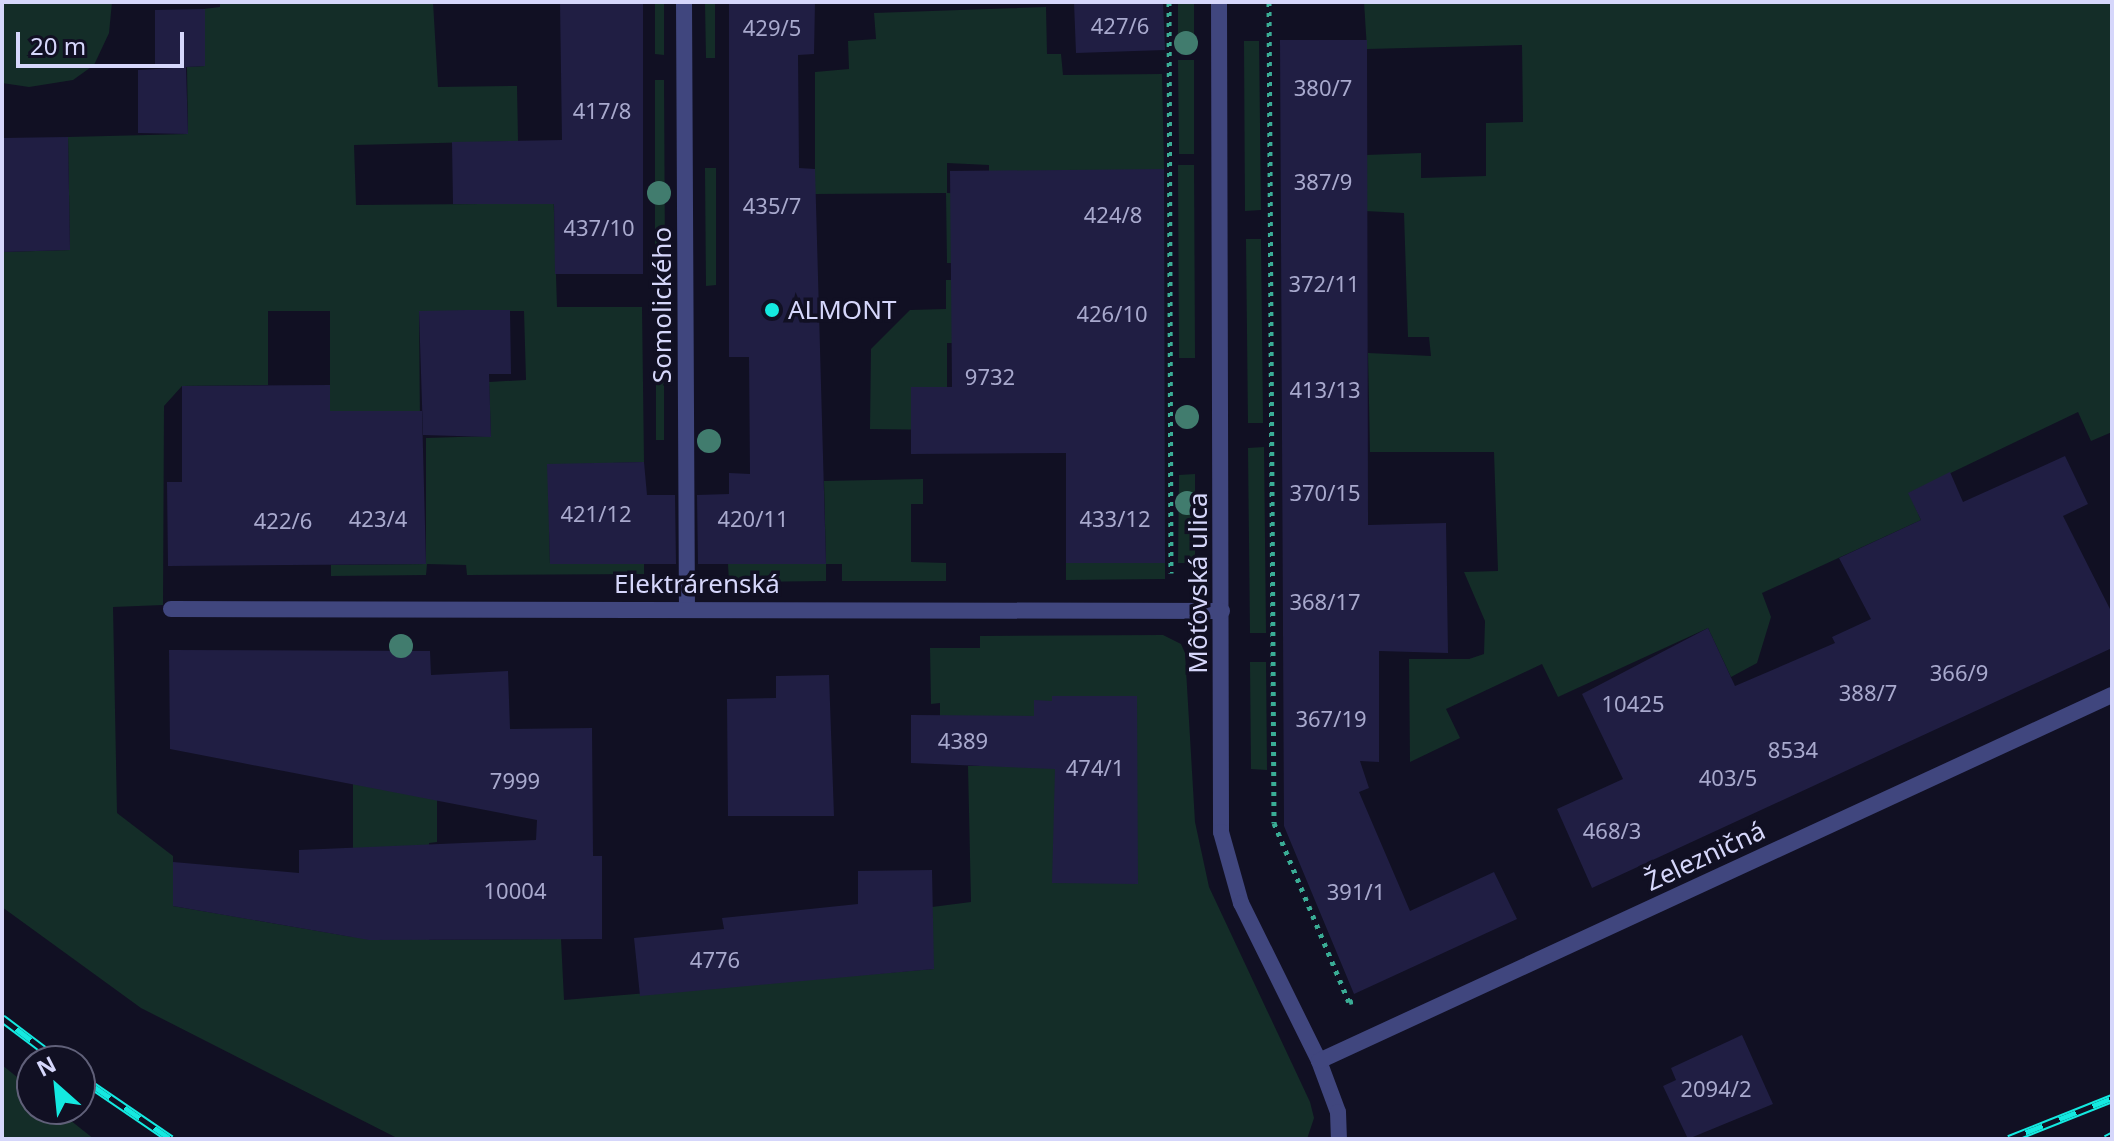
<!DOCTYPE html>
<meta charset="utf-8">
<style>
body{margin:0}
#map{position:relative;width:2114px;height:1141px;overflow:hidden;background:#111023;font-family:"Noto Sans",sans-serif}
div>[style]{position:absolute}
.green>*{inset:0;background:#142d28}
.building>*{inset:0;background:#201e43}
.path>*{height:5px;margin-top:-2.5px;transform-origin:0;background:repeating-linear-gradient(90deg,#3aac95 0 4px,transparent 0 10px)}
.minor>*{height:16px;margin:-8px;padding:0 8px;transform-origin:8px;border-radius:8px;background:#40467e}
.rail>*{height:9px;margin-top:-4.5px;transform-origin:0;background:repeating-linear-gradient(90deg,#111023 0 18px,#14e9e0 0 36px);box-sizing:border-box;border-block:2px solid #14e9e0}
.trees>*{width:24px;height:24px;margin:-12px;border-radius:50%;background:#417c6e}
.dots>*{width:22px;height:22px;translate:-50% -50%;box-sizing:border-box;border:4px solid #111023;border-radius:50%}
span{translate:-50% -50%;white-space:nowrap;text-align:center;line-height:1.15;-webkit-text-stroke:7px #111023;paint-order:stroke}
.number-label{font-size:22px;color:#a8a9cd}
.number-label span{-webkit-text-stroke-width:0}
.street-label{font-size:26px;color:#d6d7fb}
.poi-label{font-size:26px;color:#d6d7fb}
.left{translate:0 -50%;text-align:left}
.frame{position:absolute;inset:0;border:4px solid #d6d7fb;pointer-events:none}
.north{position:absolute;left:16px;top:1045px;width:80px;height:80px;box-sizing:border-box;background:#111023;border:2px solid #606079;border-radius:50%;rotate:333deg;font-size:22px;font-weight:700;line-height:32px;text-align:center;color:#d6d7fb}
.north::after{content:'';display:block;margin:auto;width:28px;height:36px;background:#14e9e0;clip-path:polygon(50% 0,100% 100%,50% 72%,0 100%)}
.scale{position:absolute;left:16px;top:32px;width:168px;height:36px;box-sizing:border-box;border:4px solid #d6d7fb;border-top:0;padding-left:10px;font-size:24px;line-height:28px;white-space:nowrap;color:#d6d7fb;-webkit-text-stroke:6px #111023;paint-order:stroke}
</style>
<div id="map">
<div class="green">
<div style="clip-path:polygon(2px 2px,112px 2px,109px 33px,94px 65px,73px 80px,29px 87px,2px 83px)"></div>
<div style="clip-path:polygon(220px 2px,433px 2px,438px 87px,517px 86px,518px 141px,354px 145px,356px 205px,481px 204px,553px 181px,557px 307px,642px 307px,644px 462px,548px 465px,550px 564px,644px 564px,644px 574px,467px 575px,466px 565px,427px 564px,426px 575px,331px 576px,331px 565px,426px 564px,426px 438px,491px 436px,489px 382px,526px 380px,524px 311px,419px 311px,420px 425px,366px 426px,365px 411px,330px 411px,330px 311px,268px 311px,268px 385px,182px 386px,164px 406px,163px 605px,113px 607px,117px 813px,173px 856px,173px 906px,353px 937px,353px 784px,437px 729px,437px 842px,429px 843px,429px 940px,561px 939px,564px 1000px,933px 969px,932px 907px,971px 902px,968px 766px,980px 766px,940px 716px,940px 703px,931px 704px,930px 648px,980px 648px,980px 636px,1163px 635px,1181px 644px,1185px 653px,1195px 822px,1209px 887px,1310px 1102px,1314px 1118px,1307px 1139px,399px 1139px,141px 1008px,2px 907px,2px 252px,70px 250px,68px 137px,188px 134px,187px 67px,205px 66px,204px 9px,220px 7px)"></div>
<div style="clip-path:polygon(655px 2px,664px 2px,664px 55px,655px 54px)"></div>
<div style="clip-path:polygon(705px 2px,715px 2px,715px 58px,706px 58px)"></div>
<div style="clip-path:polygon(1178px 2px,1194px 2px,1194px 50px,1178px 49px)"></div>
<div style="clip-path:polygon(1364px 2px,2112px 2px,2112px 432px,2091px 441px,2078px 412px,1909px 493px,1921px 520px,1762px 593px,1771px 617px,1757px 663px,1731px 677px,1708px 628px,1558px 697px,1542px 664px,1446px 709px,1460px 738px,1410px 762px,1409px 659px,1469px 659px,1484px 654px,1485px 621px,1464px 572px,1498px 571px,1494px 452px,1370px 452px,1368px 353px,1431px 356px,1429px 337px,1408px 337px,1404px 213px,1365px 211px,1366px 155px,1421px 153px,1421px 178px,1486px 176px,1486px 123px,1523px 122px,1522px 45px,1367px 49px)"></div>
<div style="clip-path:polygon(evenodd,1046px 7px,1047px 54px,1061px 54px,1063px 75px,1162px 74px,1164px 169px,1061px 263px,947px 263px,946px 193px,815px 194px,815px 72px,849px 69px,848px 41px,876px 39px,874px 13px,1046px 7px,947px 163px,989px 165px,989px 194px,947px 193px,947px 163px)"></div>
<div style="clip-path:polygon(1244px 41px,1259px 41px,1261px 210px,1245px 211px)"></div>
<div style="clip-path:polygon(1178px 60px,1194px 60px,1194px 154px,1179px 154px)"></div>
<div style="clip-path:polygon(655px 80px,664px 80px,665px 263px,655px 263px)"></div>
<div style="clip-path:polygon(1178px 165px,1194px 165px,1195px 358px,1179px 358px)"></div>
<div style="clip-path:polygon(705px 168px,716px 168px,716px 285px,706px 286px)"></div>
<div style="clip-path:polygon(1246px 239px,1261px 239px,1263px 423px,1248px 423px)"></div>
<div style="clip-path:polygon(946px 280px,984px 280px,1061px 342px,947px 343px,947px 430px,870px 429px,871px 349px,910px 310px,946px 309px)"></div>
<div style="clip-path:polygon(656px 348px,664px 348px,664px 440px,656px 440px)"></div>
<div style="clip-path:polygon(1264px 447px,1266px 633px,1250px 633px,1248px 448px)"></div>
<div style="clip-path:polygon(1195px 474px,1195px 563px,1178px 563px,1179px 475px)"></div>
<div style="clip-path:polygon(923px 479px,923px 504px,911px 504px,911px 562px,946px 563px,946px 581px,842px 581px,842px 564px,826px 564px,826px 581px,729px 582px,728px 564px,826px 564px,824px 481px)"></div>
<div style="clip-path:polygon(1066px 563px,1165px 563px,1165px 579px,1066px 580px)"></div>
<div style="clip-path:polygon(1250px 662px,1266px 662px,1267px 770px,1251px 769px)"></div>
<div style="clip-path:polygon(2px 1065px,32px 1089px,32px 1109px,56px 1109px,94px 1139px,2px 1139px)"></div>
</div>
<div class="building">
<div style="clip-path:polygon(560px 2px,643px 2px,643px 274px,555px 274px,554px 204px,453px 204px,452px 142px,562px 140px)"></div>
<div style="clip-path:polygon(729px 2px,815px 2px,814px 54px,798px 55px,799px 168px,815px 169px,826px 564px,698px 564px,697px 495px,729px 494px,729px 473px,750px 474px,749px 357px,729px 357px)"></div>
<div style="clip-path:polygon(1074px 2px,1163px 2px,1165px 50px,1076px 53px)"></div>
<div style="clip-path:polygon(205px 9px,205px 66px,186px 67px,188px 134px,138px 133px,138px 70px,174px 68px,155px 68px,155px 10px)"></div>
<div style="clip-path:polygon(1280px 40px,1367px 40px,1368px 525px,1446px 523px,1448px 653px,1379px 651px,1379px 762px,1360px 761px,1369px 788px,1359px 792px,1410px 911px,1494px 872px,1517px 919px,1354px 994px,1284px 826px)"></div>
<div style="clip-path:polygon(68px 137px,70px 250px,2px 252px,2px 138px)"></div>
<div style="clip-path:polygon(1164px 169px,1165px 563px,1066px 563px,1066px 453px,911px 454px,911px 387px,952px 387px,950px 171px)"></div>
<div style="clip-path:polygon(467px 310px,510px 310px,511px 374px,489px 374px,491px 437px,423px 435px,419px 311px)"></div>
<div style="clip-path:polygon(330px 385px,330px 411px,422px 411px,426px 564px,168px 566px,167px 482px,182px 482px,182px 386px)"></div>
<div style="clip-path:polygon(2065px 456px,2088px 504px,2063px 516px,2112px 613px,2112px 648px,1592px 888px,1557px 809px,1623px 779px,1582px 694px,1708px 628px,1735px 686px,1835px 643px,1832px 637px,1871px 619px,1839px 558px,1921px 520px,1908px 493px,1950px 472px,1963px 502px)"></div>
<div style="clip-path:polygon(644px 462px,647px 495px,675px 495px,676px 564px,550px 564px,547px 464px)"></div>
<div style="clip-path:polygon(169px 650px,430px 651px,431px 675px,508px 671px,510px 729px,592px 728px,593px 856px,602px 856px,602px 939px,369px 940px,173px 906px,173px 862px,299px 873px,299px 850px,536px 840px,537px 820px,170px 749px)"></div>
<div style="clip-path:polygon(829px 675px,834px 816px,728px 816px,727px 699px,776px 698px,776px 676px)"></div>
<div style="clip-path:polygon(1052px 696px,1137px 696px,1138px 884px,1052px 883px,1055px 769px,911px 763px,911px 715px,1034px 716px,1034px 700px,1052px 701px)"></div>
<div style="clip-path:polygon(932px 870px,934px 969px,640px 996px,634px 938px,724px 929px,722px 918px,858px 904px,858px 871px)"></div>
<div style="clip-path:polygon(1742px 1035px,1773px 1104px,1688px 1139px,1663px 1086px,1676px 1080px,1671px 1068px)"></div>
</div>
<div class="path">
<div style="left:1169px;top:2px;width:571px;rotate:89.8deg"></div>
<div style="left:1269px;top:2px;width:821px;rotate:89.65deg"></div>
<div style="left:1274px;top:823px;width:194px;rotate:67.3deg"></div>
<div style="left:1349px;top:1002px;width:4px;rotate:-14deg"></div>
</div>
<div class="minor">
<div style="left:684px;top:2px;width:605px;rotate:89.72deg"></div>
<div style="left:1219px;top:2px;width:830px;rotate:89.86deg"></div>
<div style="left:1221px;top:832px;width:74px;rotate:74.3deg"></div>
<div style="left:1241px;top:903px;width:176px;rotate:63.7deg"></div>
<div style="left:1319px;top:1061px;width:54px;rotate:69.6deg"></div>
<div style="left:1338px;top:1112px;width:27px;rotate:88deg"></div>
<div style="left:171px;top:609px;width:1051px;rotate:0.11deg"></div>
<div style="left:1319px;top:1061px;width:873px;rotate:-24.78deg"></div>
</div>
<div class="rail">
<div style="left:2px;top:1018px;width:71px;rotate:37deg"></div>
<div style="left:80px;top:1077px;width:110px;rotate:34.3deg"></div>
<div style="left:2009px;top:1139px;width:111px;rotate:-21.7deg"></div>
<div style="left:2106px;top:1139px;width:7px;rotate:-27deg"></div>
</div>
<div class="trees">
<div style="left:1186px;top:43px"></div>
<div style="left:659px;top:193px"></div>
<div style="left:1187px;top:417px"></div>
<div style="left:709px;top:441px"></div>
<div style="left:1187px;top:503px"></div>
<div style="left:401px;top:646px"></div>
</div>
<div class="dots">
<div style="left:772px;top:310px;background:#14e9e0"></div>
</div>
<div class="number-label">
<span style="left:1120px;top:26px">427/6</span>
<span style="left:772px;top:28px">429/5</span>
<span style="left:1323px;top:88px">380/7</span>
<span style="left:602px;top:111px">417/8</span>
<span style="left:1323px;top:182px">387/9</span>
<span style="left:772px;top:206px">435/7</span>
<span style="left:1113px;top:215px">424/8</span>
<span style="left:599px;top:228px">437/10</span>
<span style="left:1324px;top:284px">372/11</span>
<span style="left:1112px;top:314px">426/10</span>
<span style="left:990px;top:377px">9732</span>
<span style="left:1325px;top:390px">413/13</span>
<span style="left:1325px;top:493px">370/15</span>
<span style="left:596px;top:514px">421/12</span>
<span style="left:378px;top:519px">423/4</span>
<span style="left:753px;top:519px">420/11</span>
<span style="left:1115px;top:519px">433/12</span>
<span style="left:283px;top:521px">422/6</span>
<span style="left:1325px;top:602px">368/17</span>
<span style="left:1959px;top:673px">366/9</span>
<span style="left:1868px;top:693px">388/7</span>
<span style="left:1633px;top:704px">10425</span>
<span style="left:1331px;top:719px">367/19</span>
<span style="left:963px;top:741px">4389</span>
<span style="left:1793px;top:750px">8534</span>
<span style="left:1095px;top:768px">474/1</span>
<span style="left:1728px;top:778px">403/5</span>
<span style="left:515px;top:781px">7999</span>
<span style="left:1612px;top:831px">468/3</span>
<span style="left:515px;top:891px">10004</span>
<span style="left:1356px;top:892px">391/1</span>
<span style="left:715px;top:960px">4776</span>
<span style="left:1716px;top:1089px">2094/2</span>
</div>
<div class="street-label">
<span style="left:662px;top:305px;rotate:-90deg">Somolického</span>
<span style="left:1198px;top:583px;rotate:-90deg">Môťovská ulica</span>
<span style="left:697px;top:584px">Elektrárenská</span>
<span style="left:1705px;top:856px;rotate:-25deg">Železničná</span>
</div>
<div class="poi-label">
<span class="left" style="left:788px;top:310px">ALMONT</span>
</div>
<div class="frame"></div>
<div class="north">N</div>
<div class="scale">20 m</div>
</div>
